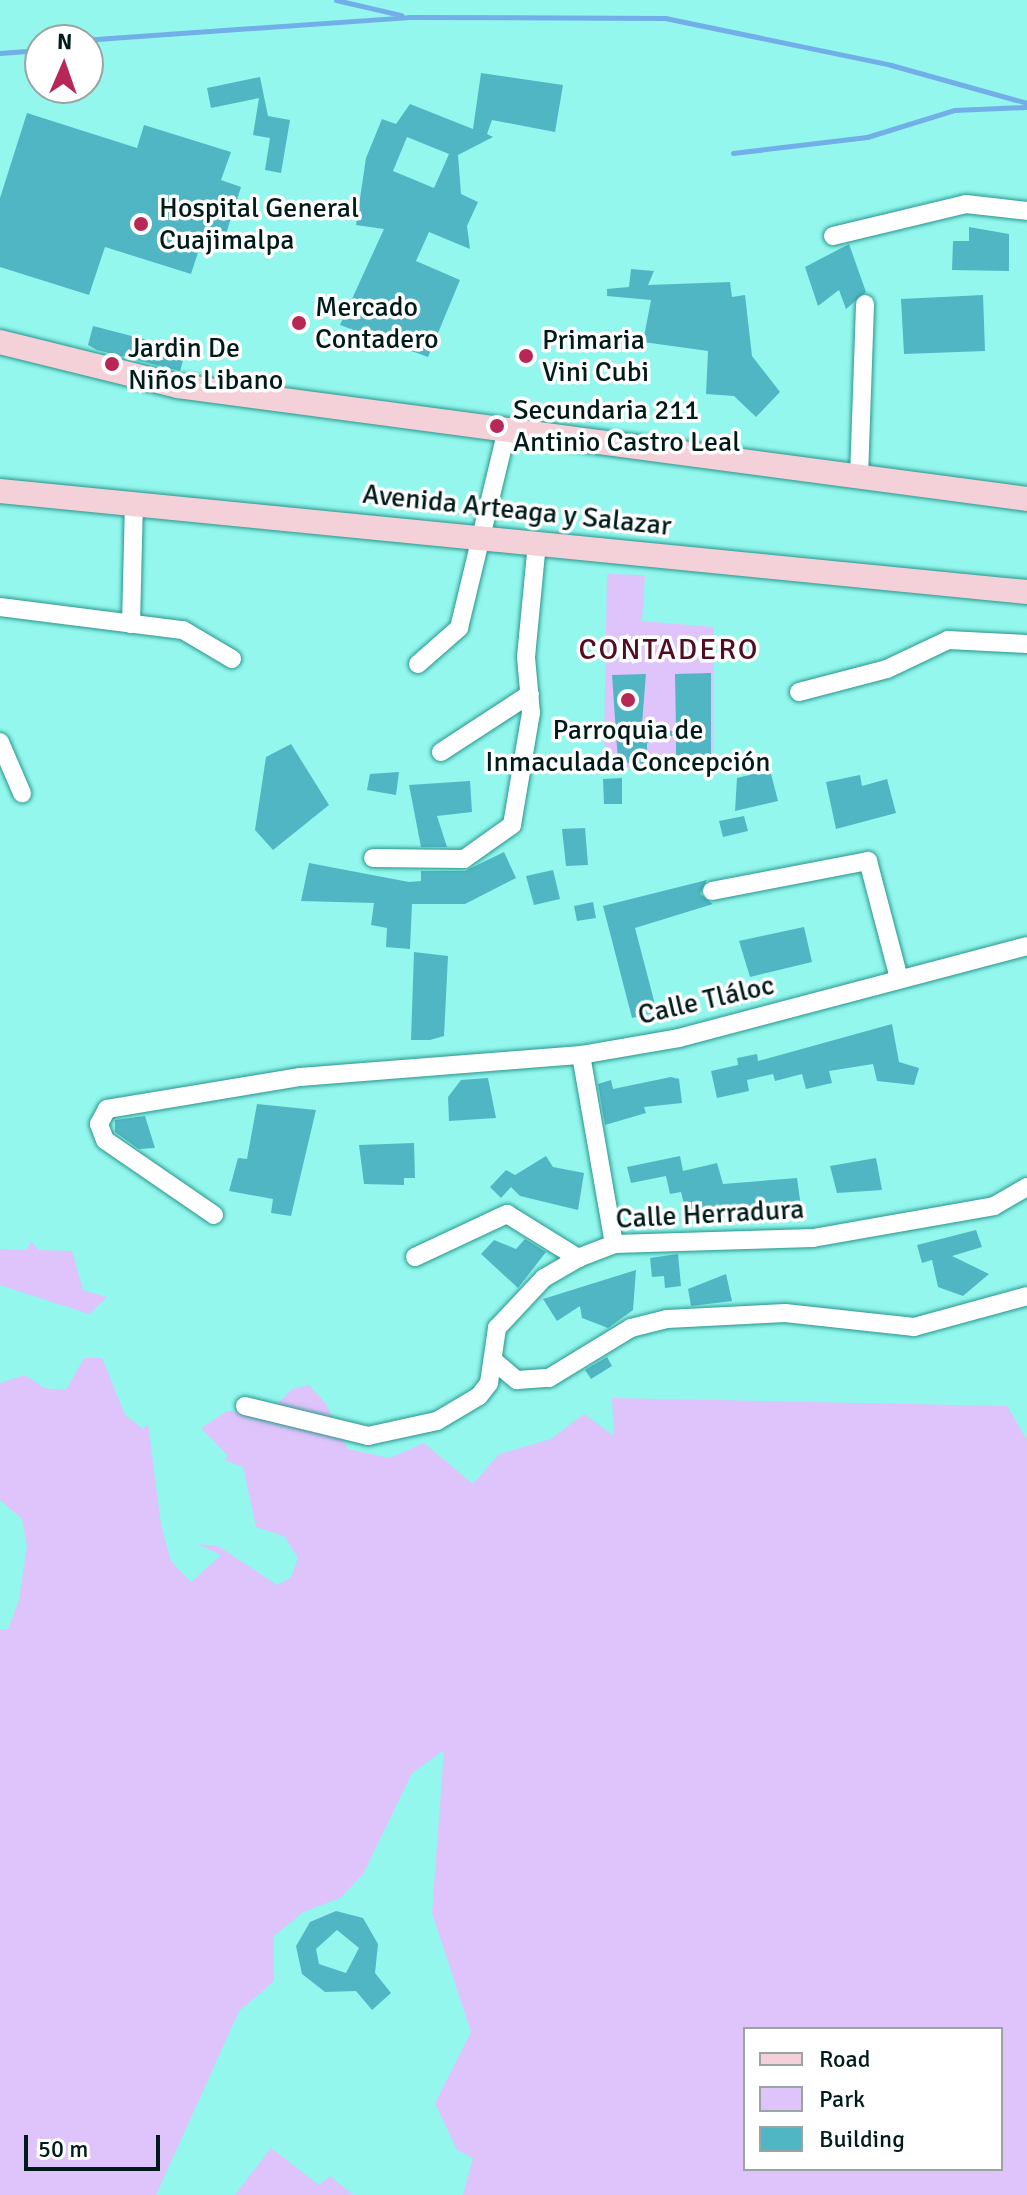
<!DOCTYPE html>
<meta charset="utf-8">
<style>
body{margin:0}
#map{position:relative;width:1027px;height:2195px;overflow:hidden;background:#93f7ed;font-family:Signika,sans-serif}
div>[style]{position:absolute}
.green>*{inset:0;background:#dfc3fb}
.stream>*{height:5px;margin:-2.5px;padding:0 2.5px;transform-origin:2.5px;border-radius:2.5px;background:#72aee7}
.building>*{inset:0;background:#51b6c4}
.roads{filter:drop-shadow(0 0 2px #28958d) drop-shadow(0 0 2px #28958d)}
.street>*{height:18px;margin:-9px;padding:0 9px;transform-origin:9px;border-radius:9px;background:#fff}
.secondary>*{height:24px;margin:-12px;padding:0 12px;transform-origin:12px;border-radius:12px;background:#f4d1d9}
.dots>*{width:22px;height:22px;translate:-50% -50%;box-sizing:border-box;border:4px solid #fff;border-radius:50%}
span{translate:-50% -50%;white-space:nowrap;text-align:center;line-height:1.15;-webkit-text-stroke:7px #fff;paint-order:stroke}
.poi-label{font-size:28px;color:#001c1a}
.left{translate:0 -50%;text-align:left}
.street-label{font-size:28px;color:#001c1a}
.neighbourhood-label{font-size:30px;color:#510c22;letter-spacing:2px}
.legend{position:absolute;left:743px;top:2027px;width:260px;height:144px;box-sizing:border-box;background:#fff;border:2px solid #99a4a3;margin:0;padding:10px 14px;list-style:none;font-size:24px;color:#001c1a}
.legend li{display:flex;align-items:center;gap:16px;height:40px}
.legend b{width:40px;border:2px solid #99a4a3}
.north{position:absolute;left:24px;top:24px;width:80px;height:80px;box-sizing:border-box;background:#fff;border:2px solid #99a4a3;border-radius:50%;rotate:2deg;font-size:22px;font-weight:700;line-height:32px;text-align:center;color:#001c1a}
.north::after{content:'';display:block;margin:auto;width:28px;height:36px;background:#b82856;clip-path:polygon(50% 0,100% 100%,50% 72%,0 100%)}
.scale{position:absolute;left:24px;top:2135px;width:136px;height:36px;box-sizing:border-box;border:4px solid #001c1a;border-top:0;padding-left:10px;font-size:24px;line-height:28px;white-space:nowrap;color:#001c1a;-webkit-text-stroke:6px #fff;paint-order:stroke}
</style>
<div id="map">
<div class="green">
<div style="clip-path:polygon(607px 574px,645px 575px,642px 621px,714px 627px,714px 760px,623px 768px,604px 745px)"></div>
<div style="clip-path:polygon(31px 1241px,39px 1250px,72px 1251px,83px 1290px,107px 1297px,89px 1314px,0 1285px,0 1249px,27px 1250px)"></div>
<div style="clip-path:polygon(evenodd,84px 1358px,102px 1358px,125px 1415px,143px 1429px,148px 1424px,161px 1525px,171px 1561px,191px 1582px,221px 1555px,197px 1544px,218px 1546px,277px 1585px,291px 1578px,298px 1558px,284px 1536px,256px 1527px,243px 1467px,224px 1460px,228px 1456px,201px 1428px,227px 1411px,270px 1411px,292px 1389px,309px 1385px,326px 1404px,348px 1449px,389px 1458px,424px 1443px,473px 1484px,499px 1454px,551px 1439px,584px 1414px,614px 1436px,612px 1398px,1007px 1406px,1027px 1440px,1027px 2195px,463px 2195px,473px 2158px,457px 2150px,435px 2103px,471px 2032px,432px 1913px,444px 1750px,412px 1773px,363px 1874px,340px 1898px,303px 1912px,274px 1936px,274px 1981px,239px 2011px,156px 2195px,0 2195px,0 1629px,8px 1629px,19px 1600px,27px 1546px,22px 1519px,0 1500px,0 1383px,25px 1375px,44px 1388px,66px 1390px,84px 1358px,745px 2029px,1001px 2029px,1001px 2169px,745px 2169px,745px 2029px)"></div>
<div style="clip-path:polygon(271px 2148px,319px 2185px,330px 2176px,353px 2195px,235px 2195px)"></div>
</div>
<div class="stream">
<div style="left:336px;top:0;width:67px;rotate:13deg"></div>
<div style="left:82px;top:40px;width:328px;rotate:-4deg"></div>
<div style="left:409px;top:17px;width:256px;rotate:0.2deg"></div>
<div style="left:665px;top:18px;width:231px;rotate:11.7deg"></div>
<div style="left:891px;top:65px;width:141px;rotate:15.6deg"></div>
<div style="left:0;top:53px;width:40px;rotate:-4.3deg"></div>
<div style="left:733px;top:153px;width:135px;rotate:-6.8deg"></div>
<div style="left:867px;top:137px;width:91px;rotate:-17.2deg"></div>
<div style="left:954px;top:110px;width:73px;rotate:-2.4deg"></div>
</div>
<div class="building">
<div style="clip-path:polygon(evenodd,481px 73px,563px 85px,555px 132px,492px 120px,487px 134px,493px 137px,458px 155px,461px 194px,478px 202px,467px 226px,470px 249px,429px 232px,416px 261px,460px 280px,428px 357px,340px 325px,384px 229px,356px 225px,366px 158px,382px 119px,396px 124px,410px 104px,473px 129px,481px 73px,407px 137px,449px 154px,434px 188px,393px 171px,407px 137px)"></div>
<div style="clip-path:polygon(260px 77px,268px 116px,290px 120px,281px 173px,265px 170px,270px 138px,253px 135px,259px 98px,211px 108px,207px 88px)"></div>
<div style="clip-path:polygon(27px 113px,137px 148px,144px 125px,231px 152px,221px 180px,241px 187px,225px 237px,205px 231px,191px 274px,105px 247px,89px 295px,0 267px,0 198px)"></div>
<div style="clip-path:polygon(969px 227px,1009px 234px,1009px 271px,952px 270px,953px 241px,969px 241px)"></div>
<div style="clip-path:polygon(849px 244px,866px 292px,846px 309px,839px 290px,818px 306px,805px 267px)"></div>
<div style="clip-path:polygon(631px 269px,654px 271px,648px 285px,730px 282px,732px 297px,745px 295px,752px 356px,780px 392px,756px 417px,734px 396px,706px 394px,708px 351px,643px 342px,651px 300px,607px 296px,607px 289px,629px 287px)"></div>
<div style="clip-path:polygon(983px 295px,985px 351px,904px 354px,901px 299px)"></div>
<div style="clip-path:polygon(93px 326px,186px 350px,180px 371px,97px 350px,88px 345px)"></div>
<div style="clip-path:polygon(711px 673px,711px 755px,676px 755px,676px 735px,647px 743px,647px 764px,618px 762px,612px 675px,646px 674px,642px 724px,676px 732px,675px 674px)"></div>
<div style="clip-path:polygon(291px 744px,329px 805px,273px 850px,255px 830px,266px 757px)"></div>
<div style="clip-path:polygon(770px 770px,778px 801px,735px 811px,737px 778px)"></div>
<div style="clip-path:polygon(399px 772px,396px 795px,367px 790px,370px 774px)"></div>
<div style="clip-path:polygon(860px 775px,862px 786px,887px 779px,896px 813px,836px 829px,826px 782px)"></div>
<div style="clip-path:polygon(622px 778px,622px 804px,604px 804px,603px 779px)"></div>
<div style="clip-path:polygon(470px 781px,472px 812px,437px 816px,447px 847px,421px 847px,409px 785px)"></div>
<div style="clip-path:polygon(744px 816px,748px 831px,723px 837px,719px 821px)"></div>
<div style="clip-path:polygon(585px 828px,588px 865px,566px 866px,562px 829px)"></div>
<div style="clip-path:polygon(504px 852px,516px 878px,465px 904px,412px 904px,410px 949px,386px 947px,387px 928px,371px 925px,374px 903px,301px 901px,309px 863px,409px 882px,421px 881px,421px 871px,465px 871px)"></div>
<div style="clip-path:polygon(553px 870px,560px 899px,534px 905px,526px 876px)"></div>
<div style="clip-path:polygon(707px 880px,700px 894px,713px 904px,635px 928px,657px 1012px,632px 1018px,603px 906px)"></div>
<div style="clip-path:polygon(593px 902px,596px 918px,577px 921px,574px 906px)"></div>
<div style="clip-path:polygon(804px 927px,812px 962px,750px 977px,739px 941px)"></div>
<div style="clip-path:polygon(414px 952px,448px 956px,444px 1036px,430px 1040px,411px 1040px)"></div>
<div style="clip-path:polygon(892px 1024px,899px 1062px,919px 1068px,914px 1085px,877px 1081px,873px 1064px,829px 1071px,832px 1083px,806px 1089px,802px 1074px,775px 1081px,773px 1074px,747px 1080px,749px 1091px,717px 1098px,711px 1071px,738px 1065px,737px 1058px,757px 1054px,758px 1061px)"></div>
<div style="clip-path:polygon(671px 1077px,679px 1079px,682px 1103px,644px 1107px,646px 1113px,605px 1125px,598px 1084px,611px 1080px,613px 1089px)"></div>
<div style="clip-path:polygon(488px 1078px,496px 1118px,449px 1121px,448px 1097px,461px 1080px)"></div>
<div style="clip-path:polygon(257px 1104px,316px 1110px,291px 1216px,271px 1213px,273px 1199px,229px 1191px,238px 1158px,247px 1159px)"></div>
<div style="clip-path:polygon(145px 1116px,155px 1148px,139px 1149px,115px 1132px,115px 1120px)"></div>
<div style="clip-path:polygon(414px 1143px,415px 1178px,404px 1178px,404px 1185px,364px 1184px,359px 1145px)"></div>
<div style="clip-path:polygon(546px 1156px,553px 1167px,584px 1173px,578px 1210px,520px 1196px,511px 1187px,501px 1198px,490px 1187px,506px 1170px,515px 1175px)"></div>
<div style="clip-path:polygon(680px 1156px,683px 1171px,717px 1163px,723px 1184px,797px 1178px,801px 1207px,699px 1222px,696px 1210px,686px 1212px,681px 1192px,670px 1194px,666px 1176px,631px 1183px,627px 1167px)"></div>
<div style="clip-path:polygon(876px 1158px,882px 1190px,837px 1193px,830px 1166px)"></div>
<div style="clip-path:polygon(976px 1230px,982px 1247px,952px 1256px,989px 1274px,963px 1296px,938px 1287px,932px 1260px,922px 1263px,917px 1245px)"></div>
<div style="clip-path:polygon(525px 1239px,546px 1252px,518px 1288px,481px 1254px,494px 1240px,516px 1249px)"></div>
<div style="clip-path:polygon(678px 1254px,681px 1286px,665px 1288px,664px 1276px,652px 1277px,650px 1258px)"></div>
<div style="clip-path:polygon(636px 1270px,633px 1310px,608px 1328px,582px 1318px,580px 1306px,557px 1321px,543px 1299px)"></div>
<div style="clip-path:polygon(726px 1274px,732px 1301px,691px 1306px,688px 1289px)"></div>
<div style="clip-path:polygon(607px 1357px,612px 1366px,591px 1379px,585px 1370px)"></div>
<div style="clip-path:polygon(evenodd,336px 1911px,363px 1918px,378px 1944px,375px 1973px,391px 1993px,372px 2010px,356px 1991px,325px 1992px,302px 1974px,296px 1946px,310px 1922px,336px 1911px,337px 1930px,359px 1948px,346px 1973px,319px 1964px,316px 1949px,337px 1930px)"></div>
</div>
<div class="roads">
<div class="street">
<div style="left:833px;top:236px;width:137px;rotate:-13.5deg"></div>
<div style="left:966px;top:204px;width:61px;rotate:6.5deg"></div>
<div style="left:859px;top:477px;width:173px;rotate:-88deg"></div>
<div style="left:0;top:607px;width:184px;rotate:7.2deg"></div>
<div style="left:183px;top:630px;width:57px;rotate:30.6deg"></div>
<div style="left:131px;top:624px;width:122px;rotate:-88.6deg"></div>
<div style="left:418px;top:664px;width:55px;rotate:-41.3deg"></div>
<div style="left:459px;top:628px;width:204px;rotate:-76.4deg"></div>
<div style="left:799px;top:692px;width:91px;rotate:-14.6deg"></div>
<div style="left:887px;top:669px;width:68px;rotate:-25.4deg"></div>
<div style="left:948px;top:640px;width:79px;rotate:2.9deg"></div>
<div style="left:0;top:742px;width:56px;rotate:66.7deg"></div>
<div style="left:441px;top:752px;width:106px;rotate:-33.1deg"></div>
<div style="left:373px;top:858px;width:91px;rotate:0.6deg"></div>
<div style="left:464px;top:859px;width:59px;rotate:-35.3deg"></div>
<div style="left:512px;top:825px;width:114px;rotate:-80.4deg"></div>
<div style="left:531px;top:713px;width:56px;rotate:-95.1deg"></div>
<div style="left:526px;top:657px;width:115px;rotate:-84.5deg"></div>
<div style="left:712px;top:891px;width:159px;rotate:-10.9deg"></div>
<div style="left:868px;top:861px;width:121px;rotate:75.2deg"></div>
<div style="left:581px;top:1055px;width:192px;rotate:80.1deg"></div>
<div style="left:214px;top:1215px;width:132px;rotate:-145.5deg"></div>
<div style="left:105px;top:1140px;width:17px;rotate:-111deg"></div>
<div style="left:99px;top:1124px;width:17px;rotate:-62deg"></div>
<div style="left:107px;top:1109px;width:196px;rotate:-9.4deg"></div>
<div style="left:300px;top:1077px;width:282px;rotate:-4.5deg"></div>
<div style="left:581px;top:1055px;width:99px;rotate:-9.8deg"></div>
<div style="left:679px;top:1038px;width:360px;rotate:-14.8deg"></div>
<div style="left:415px;top:1257px;width:102px;rotate:-25.1deg"></div>
<div style="left:507px;top:1214px;width:84px;rotate:31.8deg"></div>
<div style="left:494px;top:1361px;width:30px;rotate:40deg"></div>
<div style="left:517px;top:1380px;width:32px;rotate:-4deg"></div>
<div style="left:549px;top:1378px;width:96px;rotate:-31.4deg"></div>
<div style="left:631px;top:1328px;width:37px;rotate:-14deg"></div>
<div style="left:667px;top:1319px;width:118px;rotate:-2.9deg"></div>
<div style="left:785px;top:1313px;width:130px;rotate:6.2deg"></div>
<div style="left:914px;top:1327px;width:117px;rotate:-15.3deg"></div>
<div style="left:245px;top:1406px;width:127px;rotate:13.7deg"></div>
<div style="left:368px;top:1436px;width:71px;rotate:-12.3deg"></div>
<div style="left:437px;top:1421px;width:49px;rotate:-30.8deg"></div>
<div style="left:479px;top:1396px;width:16px;rotate:-52deg"></div>
<div style="left:489px;top:1383px;width:56px;rotate:-81.7deg"></div>
<div style="left:497px;top:1328px;width:69px;rotate:-46.8deg"></div>
<div style="left:544px;top:1278px;width:39px;rotate:-30deg"></div>
<div style="left:578px;top:1258px;width:39px;rotate:-21deg"></div>
<div style="left:614px;top:1244px;width:199px;rotate:-1.7deg"></div>
<div style="left:813px;top:1238px;width:184px;rotate:-10deg"></div>
<div style="left:994px;top:1206px;width:38px;rotate:-30deg"></div>
</div>
<div class="secondary">
<div style="left:0;top:342px;width:183px;rotate:13.9deg"></div>
<div style="left:178px;top:386px;width:856px;rotate:7.58deg"></div>
<div style="left:0;top:491px;width:1032px;rotate:5.62deg"></div>
</div>
</div>
<div class="dots">
<div style="left:141px;top:224px;background:#b82856"></div>
<div style="left:299px;top:323px;background:#b82856"></div>
<div style="left:526px;top:356px;background:#b82856"></div>
<div style="left:112px;top:364px;background:#b82856"></div>
<div style="left:497px;top:426px;background:#b82856"></div>
<div style="left:628px;top:700px;background:#b82856"></div>
</div>
<div class="poi-label">
<span class="left" style="left:159px;top:224px">Hospital General<br>Cuajimalpa</span>
<span class="left" style="left:315px;top:323px">Mercado<br>Contadero</span>
<span class="left" style="left:542px;top:356px">Primaria<br>Vini Cubi</span>
<span class="left" style="left:128px;top:364px">Jardin De<br>Niños Libano</span>
<span class="left" style="left:513px;top:426px">Secundaria 211<br>Antinio Castro Leal</span>
<span style="left:628px;top:746px">Parroquia de<br>Inmaculada Concepción</span>
</div>
<div class="street-label">
<span style="left:517px;top:510px;rotate:6deg">Avenida Arteaga y Salazar</span>
<span style="left:706px;top:1000px;rotate:-13deg">Calle Tláloc</span>
<span style="left:710px;top:1214px;rotate:-3deg">Calle Herradura</span>
</div>
<div class="neighbourhood-label">
<span style="left:669px;top:650px">CONTADERO</span>
</div>
<ul class="legend">
<li><b style="height:10px;background:#f4d1d9"></b>Road</li>
<li><b style="height:22px;background:#dfc3fb"></b>Park</li>
<li><b style="height:22px;background:#51b6c4"></b>Building</li>
</ul>
<div class="north">N</div>
<div class="scale">50 m</div>
</div>
